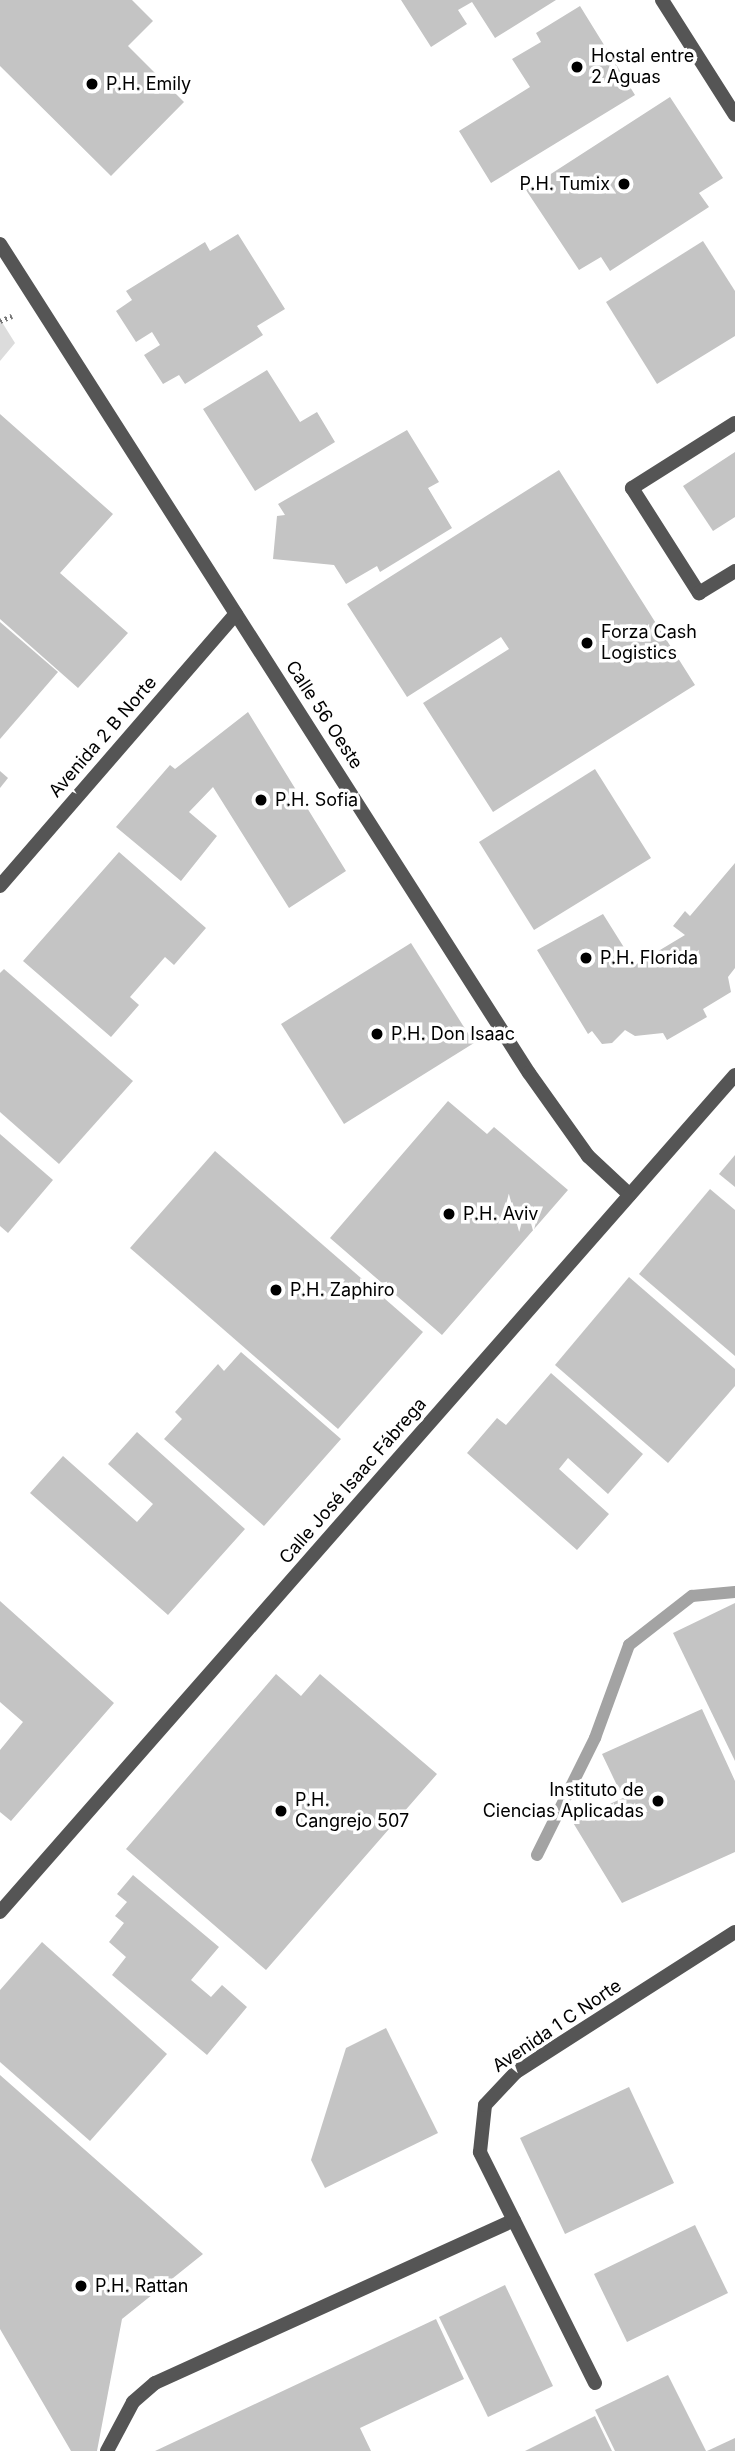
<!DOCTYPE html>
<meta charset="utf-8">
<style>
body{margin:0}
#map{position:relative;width:735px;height:2451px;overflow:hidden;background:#fff;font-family:Inter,sans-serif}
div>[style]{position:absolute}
.green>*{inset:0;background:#dcdcdc}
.stream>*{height:12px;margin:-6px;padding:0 6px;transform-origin:6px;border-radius:6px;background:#a3a3a3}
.building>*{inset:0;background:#c4c4c4}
.path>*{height:4.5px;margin-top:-2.25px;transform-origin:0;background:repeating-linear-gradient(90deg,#777 0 2px,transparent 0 5.5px)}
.lane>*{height:14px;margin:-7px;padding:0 7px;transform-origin:7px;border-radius:7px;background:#555}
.street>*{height:14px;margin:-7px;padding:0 7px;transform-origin:7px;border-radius:7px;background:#555}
.dots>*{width:19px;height:19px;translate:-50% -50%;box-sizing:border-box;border:4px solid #fff;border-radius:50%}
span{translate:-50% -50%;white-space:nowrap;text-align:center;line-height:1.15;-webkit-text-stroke:7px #fff;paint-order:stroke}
.poi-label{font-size:18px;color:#000}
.left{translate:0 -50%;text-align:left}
.right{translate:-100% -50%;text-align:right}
.street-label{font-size:18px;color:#000}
</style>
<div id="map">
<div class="green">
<div style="clip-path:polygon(0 319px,15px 343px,0 361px)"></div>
</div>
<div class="stream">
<div style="left:537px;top:1855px;width:131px;rotate:-63.6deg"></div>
<div style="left:595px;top:1738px;width:99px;rotate:-69.9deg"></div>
<div style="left:629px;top:1645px;width:80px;rotate:-37.9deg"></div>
<div style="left:692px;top:1596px;width:43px;rotate:-5.3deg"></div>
</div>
<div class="building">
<div style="clip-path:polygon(0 0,132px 0,153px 21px,128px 46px,184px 102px,111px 176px,0 66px)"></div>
<div style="clip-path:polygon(401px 0,556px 0,495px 38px,472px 2px,458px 10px,467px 24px,431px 47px)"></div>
<div style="clip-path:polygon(580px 6px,635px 95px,491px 183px,459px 131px,530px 87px,512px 59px,541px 42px,536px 33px)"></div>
<div style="clip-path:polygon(670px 97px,723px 178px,699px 193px,709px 207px,610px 271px,601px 257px,579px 270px,526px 190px)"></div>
<div style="clip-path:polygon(238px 234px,285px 309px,257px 326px,263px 335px,185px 384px,179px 375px,163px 384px,144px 355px,160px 345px,152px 332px,136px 342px,116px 311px,132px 300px,126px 291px,205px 242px,210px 251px)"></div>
<div style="clip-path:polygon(703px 241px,735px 291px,735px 336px,657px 384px,606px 302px)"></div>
<div style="clip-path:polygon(267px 370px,300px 422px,317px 412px,335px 442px,255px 491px,203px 409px)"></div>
<div style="clip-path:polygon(0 414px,113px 514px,60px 573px,128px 633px,78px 688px,0 619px)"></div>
<div style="clip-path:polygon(407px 430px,439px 482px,428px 488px,452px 528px,380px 572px,377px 566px,346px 584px,334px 565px,273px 559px,277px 516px,285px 515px,278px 504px)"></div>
<div style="clip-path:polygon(735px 452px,735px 517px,713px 531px,683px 486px)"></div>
<div style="clip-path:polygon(559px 470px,695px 685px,493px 812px,423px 703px,509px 649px,501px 637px,407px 697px,347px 604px)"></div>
<div style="clip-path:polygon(0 622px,58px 672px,0 739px)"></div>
<div style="clip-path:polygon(248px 712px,346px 871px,289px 908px,213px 787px,189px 812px,217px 836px,181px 881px,116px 827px,170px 765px,175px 769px)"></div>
<div style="clip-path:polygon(595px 769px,651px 858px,534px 930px,479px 842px)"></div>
<div style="clip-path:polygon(0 771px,8px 778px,0 788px)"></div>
<div style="clip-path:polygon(119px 852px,206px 928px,174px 965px,165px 957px,130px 997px,139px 1005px,111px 1037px,23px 961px)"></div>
<div style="clip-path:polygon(735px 863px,735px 968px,728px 977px,731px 992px,703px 1009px,707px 1017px,667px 1040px,663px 1033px,635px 1036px,625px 1030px,612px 1043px,602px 1044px,592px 1031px,588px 1034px,537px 950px,603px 914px,635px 965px,685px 935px,673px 926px,685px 911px,690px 916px)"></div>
<div style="clip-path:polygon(411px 943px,474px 1043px,344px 1124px,281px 1024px)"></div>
<div style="clip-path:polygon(4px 969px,133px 1081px,59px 1164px,0 1112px,0 973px)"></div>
<div style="clip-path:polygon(448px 1101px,487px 1134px,494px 1127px,568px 1190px,442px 1335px,330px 1238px)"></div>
<div style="clip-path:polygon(0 1134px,53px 1180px,8px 1233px,0 1226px)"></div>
<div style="clip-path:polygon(215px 1151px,423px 1332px,338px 1429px,130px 1248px)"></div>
<div style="clip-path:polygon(735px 1155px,735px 1187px,719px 1174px)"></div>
<div style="clip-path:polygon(710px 1189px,735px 1210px,735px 1356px,639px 1274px)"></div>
<div style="clip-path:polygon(629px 1277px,735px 1369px,735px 1386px,668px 1463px,555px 1365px)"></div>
<div style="clip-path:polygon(241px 1352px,341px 1439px,264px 1526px,164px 1439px,182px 1419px,175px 1412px,218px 1364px,224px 1371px)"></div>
<div style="clip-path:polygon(551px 1373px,643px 1454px,608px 1494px,568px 1458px,559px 1469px,609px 1514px,577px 1550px,467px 1453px,497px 1418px,506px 1425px)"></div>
<div style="clip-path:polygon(137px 1432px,245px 1529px,168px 1615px,30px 1493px,63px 1456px,137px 1522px,153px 1504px,108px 1464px)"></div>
<div style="clip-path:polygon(0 1601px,114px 1703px,11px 1821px,0 1812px,0 1750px,23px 1722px,0 1702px)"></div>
<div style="clip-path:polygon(735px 1603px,735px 1761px,673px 1633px)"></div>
<div style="clip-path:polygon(276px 1674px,301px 1696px,320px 1674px,437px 1774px,266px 1970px,126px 1849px)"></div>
<div style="clip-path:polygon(702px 1709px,735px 1781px,735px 1852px,622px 1903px,572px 1821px,623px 1798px,602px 1754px)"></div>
<div style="clip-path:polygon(133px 1875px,219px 1947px,191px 1980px,211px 1997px,222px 1985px,247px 2007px,207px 2055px,112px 1975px,126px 1957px,109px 1942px,124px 1923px,115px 1916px,127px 1902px,117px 1894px)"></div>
<div style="clip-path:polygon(42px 1942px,167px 2054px,90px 2141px,0 2062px,0 1990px)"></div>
<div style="clip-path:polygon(386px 2028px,438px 2133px,325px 2188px,311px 2160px,346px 2048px)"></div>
<div style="clip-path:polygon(0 2075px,203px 2254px,122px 2319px,97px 2451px,71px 2451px,0 2329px)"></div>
<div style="clip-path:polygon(629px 2087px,674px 2183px,565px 2234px,520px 2138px)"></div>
<div style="clip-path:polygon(695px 2225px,728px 2293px,627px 2342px,594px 2274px)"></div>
<div style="clip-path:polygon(505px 2285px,553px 2386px,488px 2417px,439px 2317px)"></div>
<div style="clip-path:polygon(436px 2319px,464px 2379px,360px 2428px,371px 2451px,155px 2451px)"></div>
<div style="clip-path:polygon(668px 2375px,706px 2451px,615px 2451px,595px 2410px)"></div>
<div style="clip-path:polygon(595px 2416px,612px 2451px,525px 2451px)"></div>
<div style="clip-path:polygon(735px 2438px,735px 2451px,707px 2451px)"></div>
</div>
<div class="path">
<div style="left:0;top:321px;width:13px;rotate:-23deg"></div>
</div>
<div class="lane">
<div style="left:735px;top:423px;width:122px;rotate:147.7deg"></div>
<div style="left:632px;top:488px;width:125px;rotate:57.5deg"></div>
<div style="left:699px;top:593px;width:42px;rotate:-31.4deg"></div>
<div style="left:107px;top:2451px;width:55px;rotate:-62deg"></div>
<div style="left:133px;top:2402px;width:29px;rotate:-41deg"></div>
<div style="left:155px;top:2383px;width:394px;rotate:-24.4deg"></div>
</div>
<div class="street">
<div style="left:662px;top:0;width:136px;rotate:57.6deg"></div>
<div style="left:0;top:244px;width:983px;rotate:57.46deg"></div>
<div style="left:529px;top:1073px;width:102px;rotate:54.6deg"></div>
<div style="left:588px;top:1156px;width:57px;rotate:42.9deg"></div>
<div style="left:0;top:886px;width:360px;rotate:-49.1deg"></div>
<div style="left:0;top:1912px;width:1114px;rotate:-48.71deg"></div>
<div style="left:595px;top:2383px;width:258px;rotate:-116.5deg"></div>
<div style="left:480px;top:2152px;width:47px;rotate:-83.9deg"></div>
<div style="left:485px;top:2105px;width:45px;rotate:-46.8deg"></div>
<div style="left:516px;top:2072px;width:260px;rotate:-32.6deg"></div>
</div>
<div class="dots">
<div style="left:577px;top:67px;background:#000"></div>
<div style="left:92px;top:84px;background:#000"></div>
<div style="left:624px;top:184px;background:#000"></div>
<div style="left:587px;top:643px;background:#000"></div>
<div style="left:261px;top:800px;background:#000"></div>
<div style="left:586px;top:958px;background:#000"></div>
<div style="left:377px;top:1034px;background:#000"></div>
<div style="left:449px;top:1214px;background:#000"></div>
<div style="left:276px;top:1290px;background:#000"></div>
<div style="left:658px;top:1801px;background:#000"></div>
<div style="left:281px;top:1811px;background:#000"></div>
<div style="left:81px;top:2286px;background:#000"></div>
</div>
<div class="poi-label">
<span class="left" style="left:591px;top:67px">Hostal entre<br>2 Aguas</span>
<span class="left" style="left:106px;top:84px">P.H. Emily</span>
<span class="right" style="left:610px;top:184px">P.H. Tumix</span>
<span class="left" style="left:601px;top:643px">Forza Cash<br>Logistics</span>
<span class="left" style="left:275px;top:800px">P.H. Sofia</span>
<span class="left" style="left:600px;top:958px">P.H. Florida</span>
<span class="left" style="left:391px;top:1034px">P.H. Don Isaac</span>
<span class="left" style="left:463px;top:1214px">P.H. Aviv</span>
<span class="left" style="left:290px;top:1290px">P.H. Zaphiro</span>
<span class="right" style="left:644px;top:1801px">Instituto de<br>Ciencias Aplicadas</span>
<span class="left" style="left:295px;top:1811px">P.H.<br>Cangrejo 507</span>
<span class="left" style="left:95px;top:2286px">P.H. Rattan</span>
</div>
<div class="street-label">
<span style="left:324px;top:715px;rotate:57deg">Calle 56 Oeste</span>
<span style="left:103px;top:737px;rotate:-49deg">Avenida 2 B Norte</span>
<span style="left:353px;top:1481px;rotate:-49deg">Calle José Isaac Fábrega</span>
<span style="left:557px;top:2026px;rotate:-34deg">Avenida 1 C Norte</span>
</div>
</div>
